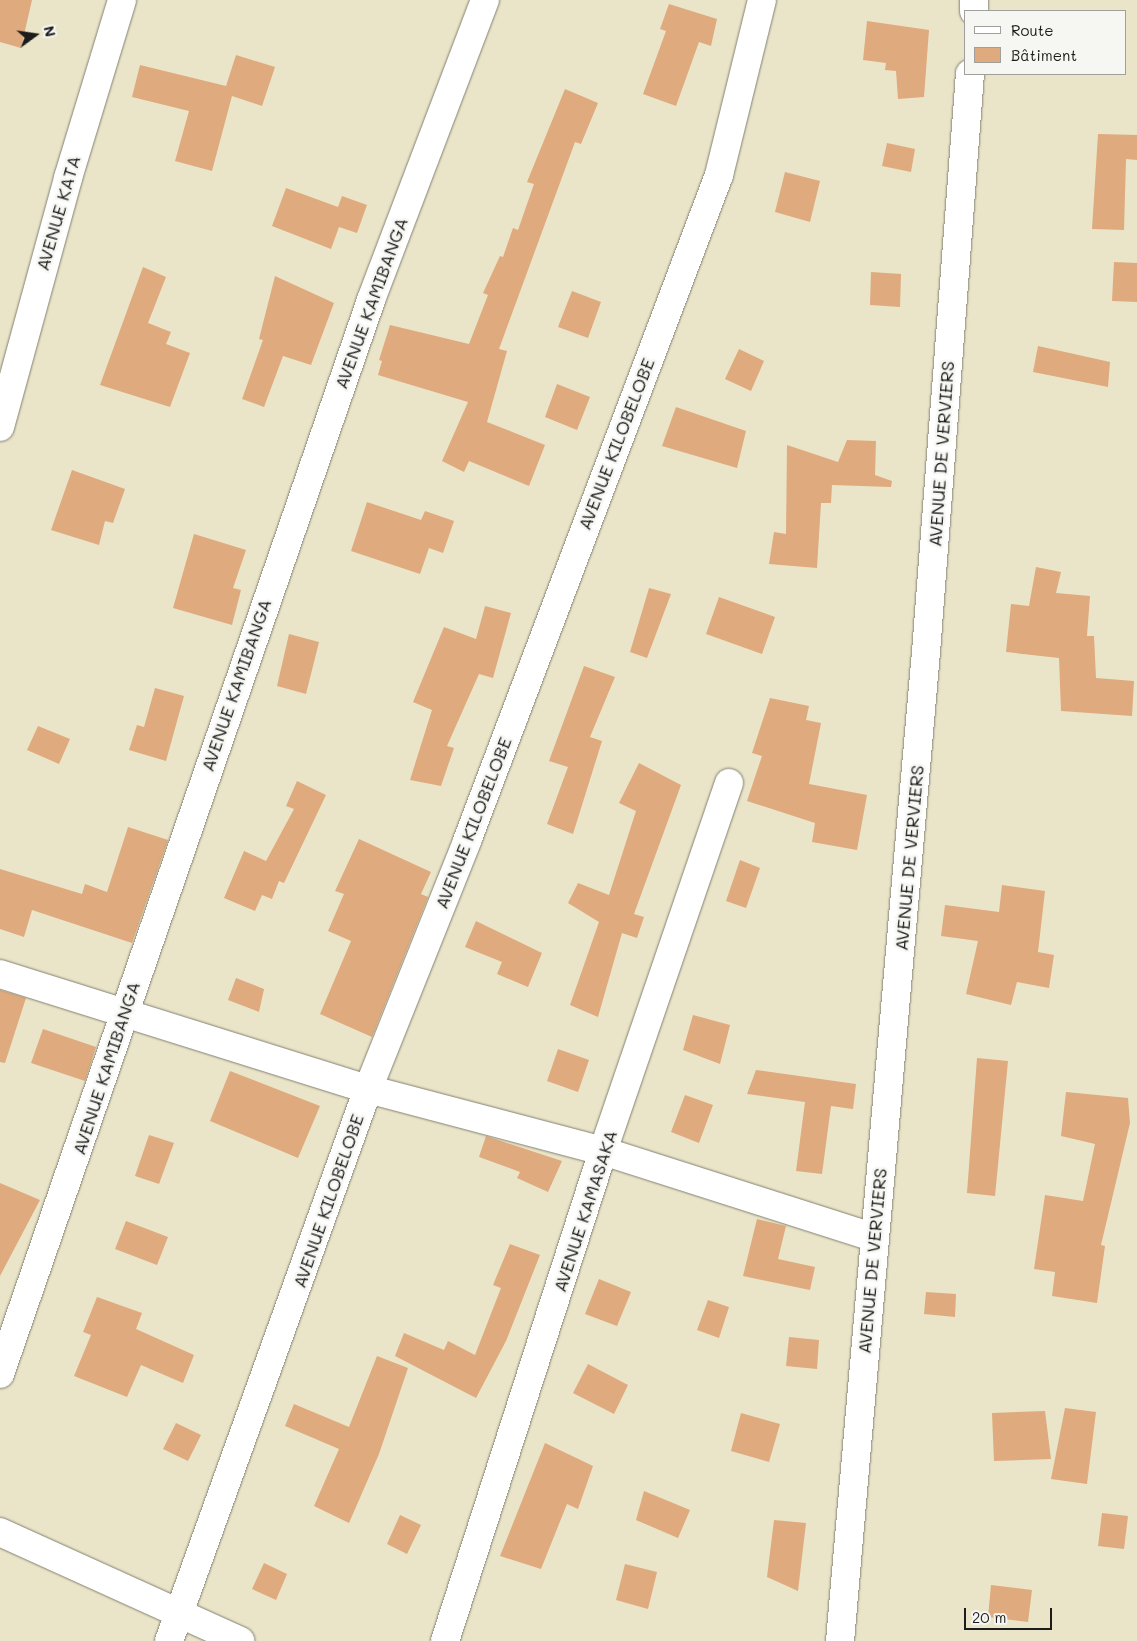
<!DOCTYPE html>
<meta charset="utf-8">
<style>
body{margin:0}
#map{position:relative;width:1137px;height:1641px;overflow:hidden;background:#eae5c9;font-family:Mali,sans-serif}
div>[style]{position:absolute}
.building>*{inset:0;background:#dfaa7d}
.roads{filter:drop-shadow(0 0 1px #838072) drop-shadow(0 0 1px #838072)}
.minor>*{height:28px;margin:-14px;padding:0 14px;transform-origin:14px;border-radius:14px;background:#fff}
span{translate:-50% -50%;white-space:nowrap;text-align:center;line-height:1.15;-webkit-text-stroke:5px #f6f6f2;paint-order:stroke}
.street-label{font-size:18px;color:#1c1c1c}
.legend{position:absolute;left:964px;top:10px;width:162px;height:65px;box-sizing:border-box;background:#f6f6f2;border:1px solid #9f9f9c;margin:0;padding:6px 9px;list-style:none;font-size:15px;color:#1c1c1c}
.legend li{display:flex;align-items:center;gap:10px;height:25px}
.legend b{width:25px;border:1px solid #9f9f9c}
.north{position:absolute;left:10px;top:10px;width:50px;height:50px;-webkit-text-stroke:4px #f6f6f2;paint-order:stroke;rotate:76deg;font-size:14px;font-weight:700;line-height:20px;text-align:center;color:#1c1c1c}
.north::after{content:'';display:block;margin:auto;width:18px;height:22px;background:#1c1c1c;clip-path:polygon(50% 0,100% 100%,50% 72%,0 100%)}
.scale{position:absolute;left:964px;top:1608px;width:88px;height:22px;box-sizing:border-box;border:2px solid #1c1c1c;border-top:0;padding-left:6px;font-size:15px;line-height:18px;white-space:nowrap;color:#1c1c1c;-webkit-text-stroke:4px #f6f6f2;paint-order:stroke}
</style>
<div id="map">
<div class="building">
<div style="clip-path:polygon(0 0,32px 0,21px 48px,0 42px)"></div>
<div style="clip-path:polygon(669px 4px,717px 19px,711px 46px,699px 42px,676px 106px,643px 94px,666px 31px,660px 29px)"></div>
<div style="clip-path:polygon(867px 21px,929px 30px,924px 97px,898px 99px,896px 71px,885px 70px,886px 63px,863px 60px)"></div>
<div style="clip-path:polygon(236px 55px,275px 67px,262px 106px,232px 96px,212px 171px,175px 161px,189px 111px,132px 97px,140px 65px,226px 86px)"></div>
<div style="clip-path:polygon(565px 89px,598px 103px,581px 144px,575px 142px,499px 349px,507px 351px,487px 422px,545px 445px,529px 486px,469px 461px,464px 472px,442px 461px,468px 402px,378px 375px,382px 361px,379px 360px,390px 325px,469px 344px,488px 295px,483px 293px,500px 256px,503px 257px,513px 228px,518px 230px,534px 184px,527px 182px)"></div>
<div style="clip-path:polygon(1098px 134px,1137px 135px,1137px 160px,1126px 159px,1124px 230px,1092px 229px)"></div>
<div style="clip-path:polygon(887px 143px,915px 149px,911px 172px,882px 166px)"></div>
<div style="clip-path:polygon(785px 172px,820px 181px,810px 222px,775px 212px)"></div>
<div style="clip-path:polygon(286px 188px,338px 207px,342px 196px,367px 205px,357px 233px,339px 227px,331px 249px,272px 226px)"></div>
<div style="clip-path:polygon(1114px 262px,1137px 263px,1137px 302px,1112px 301px)"></div>
<div style="clip-path:polygon(143px 267px,166px 277px,148px 323px,171px 332px,166px 344px,190px 353px,170px 407px,100px 385px)"></div>
<div style="clip-path:polygon(871px 272px,901px 274px,900px 307px,870px 305px)"></div>
<div style="clip-path:polygon(275px 276px,334px 303px,311px 365px,283px 356px,264px 407px,242px 399px,263px 340px,259px 339px)"></div>
<div style="clip-path:polygon(572px 291px,601px 302px,588px 338px,558px 327px)"></div>
<div style="clip-path:polygon(1038px 346px,1110px 362px,1108px 387px,1033px 372px)"></div>
<div style="clip-path:polygon(739px 349px,764px 361px,751px 391px,725px 379px)"></div>
<div style="clip-path:polygon(557px 384px,590px 397px,577px 430px,545px 417px)"></div>
<div style="clip-path:polygon(676px 407px,746px 431px,737px 468px,662px 446px)"></div>
<div style="clip-path:polygon(847px 440px,876px 441px,875px 475px,892px 481px,891px 487px,832px 485px,831px 503px,821px 503px,817px 568px,769px 564px,774px 532px,786px 534px,787px 445px,838px 462px)"></div>
<div style="clip-path:polygon(72px 470px,125px 489px,113px 523px,105px 521px,99px 545px,51px 530px)"></div>
<div style="clip-path:polygon(367px 502px,421px 520px,425px 511px,454px 521px,443px 553px,429px 548px,420px 574px,351px 551px)"></div>
<div style="clip-path:polygon(194px 534px,246px 550px,233px 588px,241px 590px,232px 625px,173px 608px)"></div>
<div style="clip-path:polygon(1036px 567px,1061px 572px,1056px 593px,1090px 596px,1087px 636px,1094px 636px,1096px 678px,1134px 681px,1132px 716px,1061px 711px,1059px 658px,1006px 652px,1011px 604px,1029px 606px)"></div>
<div style="clip-path:polygon(649px 588px,671px 594px,647px 658px,630px 652px)"></div>
<div style="clip-path:polygon(719px 597px,775px 617px,762px 654px,706px 634px)"></div>
<div style="clip-path:polygon(485px 606px,511px 613px,493px 678px,479px 674px,447px 746px,454px 748px,441px 786px,410px 780px,432px 710px,413px 702px,444px 627px,476px 639px)"></div>
<div style="clip-path:polygon(289px 634px,319px 642px,306px 694px,277px 686px)"></div>
<div style="clip-path:polygon(584px 666px,615px 677px,590px 737px,602px 741px,573px 834px,547px 824px,568px 767px,549px 761px)"></div>
<div style="clip-path:polygon(155px 688px,184px 696px,166px 761px,129px 750px,137px 725px,144px 727px)"></div>
<div style="clip-path:polygon(770px 698px,809px 706px,806px 720px,821px 723px,809px 784px,867px 795px,857px 850px,812px 842px,815px 823px,747px 801px,762px 756px,752px 753px)"></div>
<div style="clip-path:polygon(38px 726px,70px 739px,59px 764px,27px 750px)"></div>
<div style="clip-path:polygon(639px 763px,681px 785px,634px 914px,644px 917px,637px 938px,622px 933px,598px 1017px,570px 1005px,599px 922px,568px 903px,578px 883px,609px 895px,636px 811px,619px 803px)"></div>
<div style="clip-path:polygon(297px 781px,326px 795px,284px 883px,279px 881px,272px 899px,262px 895px,255px 911px,224px 898px,244px 851px,266px 861px,294px 809px,286px 806px)"></div>
<div style="clip-path:polygon(128px 827px,168px 840px,132px 943px,32px 910px,24px 937px,0 929px,0 869px,82px 894px,85px 884px,107px 892px)"></div>
<div style="clip-path:polygon(359px 839px,431px 872px,421px 894px,428px 897px,372px 1037px,320px 1014px,351px 941px,328px 931px,344px 894px,335px 891px)"></div>
<div style="clip-path:polygon(740px 860px,760px 868px,746px 908px,726px 901px)"></div>
<div style="clip-path:polygon(1002px 885px,1045px 891px,1038px 952px,1054px 955px,1049px 988px,1017px 982px,1011px 1005px,966px 994px,978px 941px,941px 936px,945px 905px,999px 912px)"></div>
<div style="clip-path:polygon(476px 921px,542px 953px,528px 987px,497px 974px,502px 962px,465px 947px)"></div>
<div style="clip-path:polygon(236px 978px,264px 989px,259px 1012px,228px 1000px)"></div>
<div style="clip-path:polygon(0 990px,26px 998px,5px 1063px,0 1062px)"></div>
<div style="clip-path:polygon(693px 1015px,730px 1025px,720px 1064px,683px 1050px)"></div>
<div style="clip-path:polygon(43px 1029px,96px 1047px,85px 1081px,31px 1063px)"></div>
<div style="clip-path:polygon(558px 1049px,589px 1060px,578px 1092px,547px 1081px)"></div>
<div style="clip-path:polygon(977px 1058px,1008px 1061px,995px 1196px,967px 1193px)"></div>
<div style="clip-path:polygon(756px 1070px,856px 1084px,853px 1109px,831px 1106px,822px 1174px,796px 1171px,805px 1102px,747px 1094px)"></div>
<div style="clip-path:polygon(230px 1071px,320px 1106px,298px 1158px,210px 1121px)"></div>
<div style="clip-path:polygon(1066px 1092px,1128px 1098px,1130px 1123px,1101px 1245px,1105px 1246px,1097px 1303px,1052px 1296px,1055px 1272px,1034px 1269px,1045px 1195px,1083px 1201px,1095px 1144px,1061px 1136px)"></div>
<div style="clip-path:polygon(685px 1095px,713px 1105px,699px 1143px,671px 1132px)"></div>
<div style="clip-path:polygon(149px 1135px,174px 1143px,159px 1184px,135px 1176px)"></div>
<div style="clip-path:polygon(486px 1136px,562px 1161px,548px 1192px,517px 1178px,520px 1172px,479px 1157px)"></div>
<div style="clip-path:polygon(0 1183px,40px 1200px,0 1276px)"></div>
<div style="clip-path:polygon(757px 1219px,786px 1226px,778px 1259px,815px 1267px,810px 1290px,743px 1276px)"></div>
<div style="clip-path:polygon(126px 1221px,168px 1237px,157px 1265px,115px 1249px)"></div>
<div style="clip-path:polygon(510px 1244px,540px 1255px,506px 1341px,476px 1398px,395px 1356px,404px 1333px,444px 1350px,448px 1341px,475px 1355px,501px 1288px,493px 1285px)"></div>
<div style="clip-path:polygon(599px 1279px,631px 1292px,617px 1326px,585px 1314px)"></div>
<div style="clip-path:polygon(926px 1292px,956px 1294px,955px 1317px,924px 1314px)"></div>
<div style="clip-path:polygon(97px 1297px,142px 1313px,136px 1329px,194px 1355px,183px 1383px,141px 1365px,127px 1397px,74px 1376px,91px 1335px,83px 1332px)"></div>
<div style="clip-path:polygon(708px 1300px,729px 1307px,719px 1338px,697px 1330px)"></div>
<div style="clip-path:polygon(789px 1337px,819px 1340px,817px 1369px,786px 1366px)"></div>
<div style="clip-path:polygon(377px 1356px,408px 1368px,379px 1454px,349px 1523px,314px 1506px,339px 1449px,285px 1426px,294px 1404px,349px 1427px)"></div>
<div style="clip-path:polygon(588px 1364px,628px 1385px,614px 1414px,573px 1393px)"></div>
<div style="clip-path:polygon(1065px 1408px,1096px 1412px,1087px 1484px,1051px 1479px)"></div>
<div style="clip-path:polygon(1045px 1411px,1051px 1459px,994px 1461px,992px 1413px)"></div>
<div style="clip-path:polygon(741px 1413px,780px 1424px,769px 1462px,731px 1451px)"></div>
<div style="clip-path:polygon(176px 1423px,201px 1435px,188px 1461px,163px 1449px)"></div>
<div style="clip-path:polygon(545px 1443px,593px 1466px,578px 1509px,567px 1504px,541px 1569px,500px 1556px)"></div>
<div style="clip-path:polygon(644px 1491px,690px 1510px,678px 1538px,636px 1520px)"></div>
<div style="clip-path:polygon(1102px 1513px,1128px 1516px,1124px 1549px,1098px 1546px)"></div>
<div style="clip-path:polygon(400px 1515px,421px 1525px,407px 1554px,387px 1544px)"></div>
<div style="clip-path:polygon(774px 1520px,806px 1523px,798px 1591px,767px 1577px)"></div>
<div style="clip-path:polygon(264px 1563px,287px 1574px,276px 1600px,252px 1589px)"></div>
<div style="clip-path:polygon(625px 1564px,657px 1572px,648px 1609px,616px 1600px)"></div>
<div style="clip-path:polygon(991px 1585px,1032px 1590px,1028px 1622px,988px 1617px)"></div>
</div>
<div class="roads">
<div class="minor">
<div style="left:974px;top:11px;width:11px;rotate:-90deg"></div>
<div style="left:0;top:427px;width:258px;rotate:-74.7deg"></div>
<div style="left:68px;top:178px;width:186px;rotate:-73.1deg"></div>
<div style="left:0;top:974px;width:386px;rotate:17.4deg"></div>
<div style="left:368px;top:1089px;width:243px;rotate:14.8deg"></div>
<div style="left:603px;top:1151px;width:282px;rotate:17.7deg"></div>
<div style="left:0;top:1374px;width:1136px;rotate:-70.94deg"></div>
<div style="left:371px;top:300px;width:321px;rotate:-69.2deg"></div>
<div style="left:0;top:1532px;width:264px;rotate:24.4deg"></div>
<div style="left:169px;top:1641px;width:587px;rotate:-70.18deg"></div>
<div style="left:368px;top:1089px;width:267px;rotate:-68.2deg"></div>
<div style="left:467px;top:841px;width:712px;rotate:-69.27deg"></div>
<div style="left:719px;top:175px;width:180px;rotate:-76.2deg"></div>
<div style="left:445px;top:1641px;width:515px;rotate:-72.13deg"></div>
<div style="left:603px;top:1151px;width:389px;rotate:-71.1deg"></div>
<div style="left:840px;top:1641px;width:993px;rotate:-85.03deg"></div>
<div style="left:926px;top:652px;width:580px;rotate:-85.65deg"></div>
</div>
</div>
<div class="street-label">
<span style="left:58px;top:213px;rotate:-74deg">AVENUE KATA</span>
<span style="left:371px;top:303px;rotate:-70deg">AVENUE KAMIBANGA</span>
<span style="left:616px;top:444px;rotate:-69deg">AVENUE KILOBELOBE</span>
<span style="left:941px;top:454px;rotate:-86deg">AVENUE DE VERVIERS</span>
<span style="left:236px;top:685px;rotate:-71deg">AVENUE KAMIBANGA</span>
<span style="left:473px;top:823px;rotate:-69deg">AVENUE KILOBELOBE</span>
<span style="left:909px;top:858px;rotate:-85deg">AVENUE DE VERVIERS</span>
<span style="left:106px;top:1068px;rotate:-72deg">AVENUE KAMIBANGA</span>
<span style="left:328px;top:1201px;rotate:-71deg">AVENUE KILOBELOBE</span>
<span style="left:585px;top:1211px;rotate:-72deg">AVENUE KAMASAKA</span>
<span style="left:872px;top:1261px;rotate:-85deg">AVENUE DE VERVIERS</span>
</div>
<ul class="legend">
<li><b style="height:6px;background:#fff"></b>Route</li>
<li><b style="height:14px;background:#dfaa7d"></b>Bâtiment</li>
</ul>
<div class="north">N</div>
<div class="scale">20 m</div>
</div>
